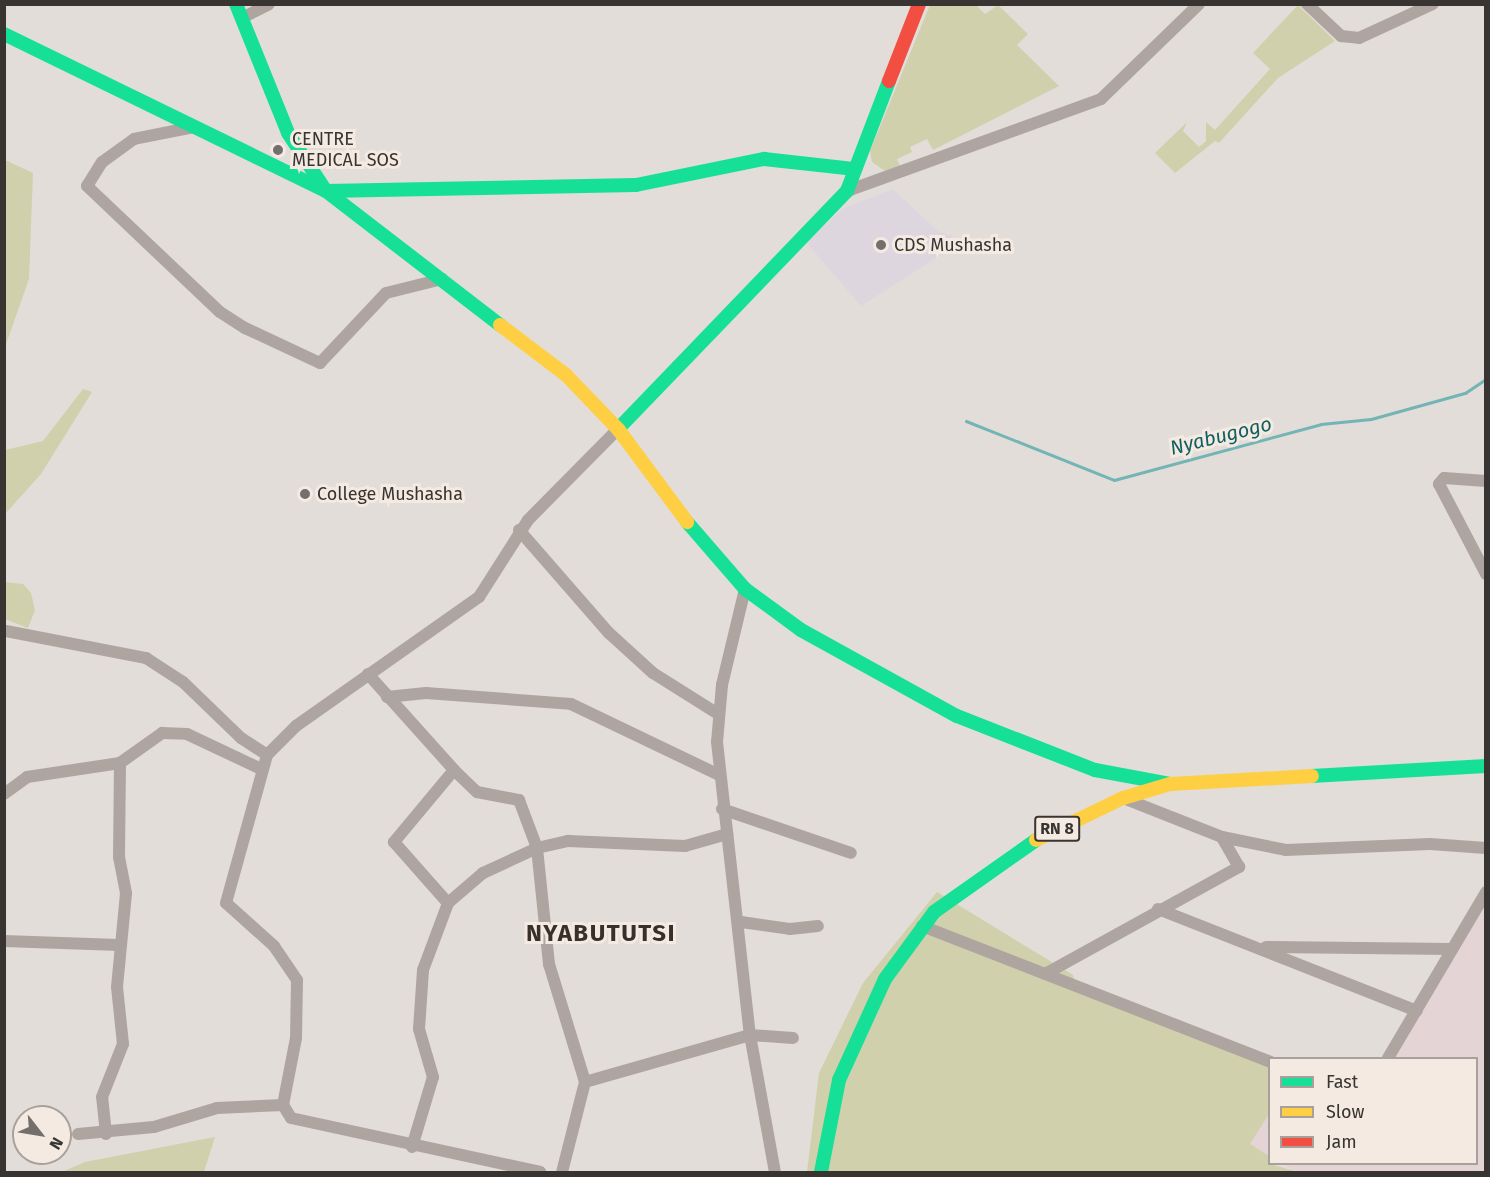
<!DOCTYPE html>
<style>
body{margin:0}
#map{position:relative;width:1490px;height:1177px;overflow:hidden;background:#e2ddd9;font-family:"Fira Sans",sans-serif}
div>[style]{position:absolute}
.industrial>*{inset:0;background:#e5d4d6}
.medical>*{inset:0;background:#ded6df}
.green>*{inset:0;background:#d0d0ac}
.stream>*{height:3px;margin:-1.5px;padding:0 1.5px;transform-origin:1.5px;border-radius:1.5px;background:#73b4b5}
.street>*{height:12px;margin:-6px;padding:0 6px;transform-origin:6px;border-radius:6px;background:#aea5a0}
.fast>*{height:14px;margin:-7px;padding:0 7px;transform-origin:7px;border-radius:7px;background:#16e098}
.slow>*{height:14px;margin:-7px;padding:0 7px;transform-origin:7px;border-radius:7px;background:#ffcf43}
.jam>*{height:14px;margin:-7px;padding:0 7px;transform-origin:7px;border-radius:7px;background:#f24e42}
.dots>*{width:16px;height:16px;translate:-50% -50%;box-sizing:border-box;border:3px solid #f4eae2;border-radius:50%}
span{translate:-50% -50%;white-space:nowrap;text-align:center;line-height:1.15;-webkit-text-stroke:6px #f4eae2;paint-order:stroke}
.shield-label span{padding:2px 4px;background:#f4eae2;border:2px solid;border-radius:4px;-webkit-text-stroke-width:0}
.shield-label{font-size:16px;color:#373431;font-weight:700}
.poi-label{font-size:18px;color:#373431}
.left{translate:0 -50%;text-align:left}
.water-label{font-size:20px;color:#0f5e62;font-style:italic}
.district-label{font-size:24px;color:#38302a;font-weight:700;letter-spacing:1.5px}
.frame{position:absolute;inset:0;border:6px solid #373431;pointer-events:none}
.legend{position:absolute;left:1268px;top:1057px;width:210px;height:108px;box-sizing:border-box;background:#f4eae2;border:2px solid #a8a19b;margin:0;padding:8px 10px;list-style:none;font-size:18px;color:#373431}
.legend li{display:flex;align-items:center;gap:12px;height:30px}
.legend b{width:30px;border:2px solid #a8a19b}
.north{position:absolute;left:12px;top:1105px;width:60px;height:60px;box-sizing:border-box;background:#f4eae2;border:2px solid #a8a19b;border-radius:50%;rotate:121deg;font-size:16px;font-weight:700;line-height:24px;text-align:center;color:#373431}
.north::after{content:'';display:block;margin:auto;width:21px;height:27px;background:#736f6c;clip-path:polygon(50% 0,100% 100%,50% 72%,0 100%)}
</style>
<div id="map">
<div class="industrial">
<div style="clip-path:polygon(1485px 900px,1485px 1172px,1298px 1172px,1283px 1164px,1476px 1164px,1476px 1058px,1390px 1058px)"></div>
<div style="clip-path:polygon(1269px 1114px,1269px 1156px,1249px 1144px)"></div>
</div>
<div class="medical">
<div style="clip-path:polygon(893px 189px,939px 232px,952px 236px,952px 248px,861px 306px,807px 243px,842px 209px)"></div>
</div>
<div class="green">
<div style="clip-path:polygon(930px 5px,976px 5px,985px 14px,998px 5px,1028px 34px,1017px 45px,1059px 86px,933px 150px,927px 139px,910px 147px,912px 152px,897px 159px,900px 166px,885px 171px,872px 162px,870px 151px)"></div>
<div style="clip-path:polygon(1298px 5px,1335px 41px,1278px 78px,1219px 143px,1215px 141px,1175px 173px,1155px 153px,1187px 122px,1183px 131px,1199px 147px,1206px 141px,1206px 122px,1215px 130px,1270px 69px,1253px 53px)"></div>
<div style="clip-path:polygon(5px 160px,33px 173px,29px 279px,5px 347px)"></div>
<div style="clip-path:polygon(83px 389px,92px 392px,41px 474px,5px 514px,5px 450px,43px 441px)"></div>
<div style="clip-path:polygon(5px 582px,23px 584px,31px 593px,35px 610px,28px 628px,5px 619px)"></div>
<div style="clip-path:polygon(937px 892px,1073px 975px,1079px 993px,1269px 1066px,1269px 1114px,1250px 1144px,1269px 1156px,1270px 1164px,1298px 1172px,807px 1172px,819px 1073px,863px 983px)"></div>
<div style="clip-path:polygon(215px 1137px,204px 1172px,62px 1172px,85px 1162px)"></div>
</div>
<div class="stream">
<div style="left:966px;top:421px;width:159px;rotate:21.7deg"></div>
<div style="left:1114px;top:480px;width:214px;rotate:-15.1deg"></div>
<div style="left:1321px;top:424px;width:50px;rotate:-5.7deg"></div>
<div style="left:1371px;top:419px;width:98px;rotate:-15.5deg"></div>
<div style="left:1465px;top:393px;width:25px;rotate:-34deg"></div>
</div>
<div class="street">
<div style="left:1307px;top:4px;width:47px;rotate:43.3deg"></div>
<div style="left:1341px;top:36px;width:18px;rotate:6deg"></div>
<div style="left:1359px;top:38px;width:81px;rotate:-24.7deg"></div>
<div style="left:242px;top:18px;width:30px;rotate:-27deg"></div>
<div style="left:194px;top:127px;width:61px;rotate:168.7deg"></div>
<div style="left:134px;top:139px;width:39px;rotate:144deg"></div>
<div style="left:102px;top:162px;width:28px;rotate:122deg"></div>
<div style="left:87px;top:186px;width:183px;rotate:43.5deg"></div>
<div style="left:220px;top:312px;width:30px;rotate:33deg"></div>
<div style="left:245px;top:328px;width:83px;rotate:25deg"></div>
<div style="left:320px;top:363px;width:96px;rotate:-46.7deg"></div>
<div style="left:386px;top:293px;width:58px;rotate:-14deg"></div>
<div style="left:847px;top:191px;width:270px;rotate:-19.9deg"></div>
<div style="left:1101px;top:99px;width:136px;rotate:-44.1deg"></div>
<div style="left:1486px;top:481px;width:42px;rotate:-175.9deg"></div>
<div style="left:1444px;top:478px;width:8px;rotate:130deg"></div>
<div style="left:1439px;top:484px;width:102px;rotate:62.4deg"></div>
<div style="left:519px;top:530px;width:137px;rotate:48.9deg"></div>
<div style="left:609px;top:633px;width:59px;rotate:42.3deg"></div>
<div style="left:653px;top:673px;width:77px;rotate:32.2deg"></div>
<div style="left:745px;top:589px;width:99px;rotate:103.5deg"></div>
<div style="left:722px;top:685px;width:57px;rotate:95deg"></div>
<div style="left:717px;top:742px;width:295px;rotate:83.6deg"></div>
<div style="left:750px;top:1035px;width:139px;rotate:79.7deg"></div>
<div style="left:6px;top:631px;width:143px;rotate:10.9deg"></div>
<div style="left:146px;top:658px;width:44px;rotate:33deg"></div>
<div style="left:183px;top:682px;width:81px;rotate:44deg"></div>
<div style="left:241px;top:738px;width:31px;rotate:33deg"></div>
<div style="left:368px;top:674px;width:129px;rotate:48.1deg"></div>
<div style="left:454px;top:770px;width:94px;rotate:129.8deg"></div>
<div style="left:394px;top:842px;width:81px;rotate:48.5deg"></div>
<div style="left:387px;top:697px;width:39px;rotate:-6deg"></div>
<div style="left:426px;top:693px;width:145px;rotate:4.3deg"></div>
<div style="left:571px;top:704px;width:164px;rotate:25.6deg"></div>
<div style="left:454px;top:770px;width:32px;rotate:44deg"></div>
<div style="left:477px;top:792px;width:43px;rotate:10.8deg"></div>
<div style="left:519px;top:800px;width:51px;rotate:69.4deg"></div>
<div style="left:537px;top:848px;width:117px;rotate:84.1deg"></div>
<div style="left:549px;top:964px;width:123px;rotate:73deg"></div>
<div style="left:585px;top:1082px;width:93px;rotate:104.3deg"></div>
<div style="left:4px;top:794px;width:29px;rotate:-36deg"></div>
<div style="left:27px;top:777px;width:94px;rotate:-8.6deg"></div>
<div style="left:120px;top:763px;width:52px;rotate:-35.5deg"></div>
<div style="left:162px;top:733px;width:25px;rotate:2deg"></div>
<div style="left:187px;top:734px;width:82px;rotate:25.3deg"></div>
<div style="left:1123px;top:798px;width:106px;rotate:21.5deg"></div>
<div style="left:1222px;top:837px;width:65px;rotate:11.5deg"></div>
<div style="left:1286px;top:850px;width:144px;rotate:-2.4deg"></div>
<div style="left:1430px;top:844px;width:56px;rotate:4.1deg"></div>
<div style="left:722px;top:809px;width:136px;rotate:18.8deg"></div>
<div style="left:1158px;top:909px;width:278px;rotate:21.5deg"></div>
<div style="left:741px;top:922px;width:49px;rotate:8.1deg"></div>
<div style="left:790px;top:929px;width:28px;rotate:-6deg"></div>
<div style="left:922px;top:926px;width:374px;rotate:21.3deg"></div>
<div style="left:4px;top:941px;width:115px;rotate:2deg"></div>
<div style="left:1266px;top:947px;width:186px;rotate:0.6deg"></div>
<div style="left:1045px;top:974px;width:222px;rotate:-28.9deg"></div>
<div style="left:1239px;top:867px;width:34px;rotate:-120deg"></div>
<div style="left:1388px;top:1058px;width:193px;rotate:-59.4deg"></div>
<div style="left:585px;top:1082px;width:172px;rotate:-15.9deg"></div>
<div style="left:750px;top:1035px;width:43px;rotate:4deg"></div>
<div style="left:283px;top:1105px;width:15px;rotate:58deg"></div>
<div style="left:291px;top:1118px;width:255px;rotate:12.2deg"></div>
<div style="left:78px;top:1134px;width:76px;rotate:-5.3deg"></div>
<div style="left:154px;top:1127px;width:66px;rotate:-16.8deg"></div>
<div style="left:217px;top:1108px;width:66px;rotate:-2.6deg"></div>
<div style="left:283px;top:1105px;width:68px;rotate:-79deg"></div>
<div style="left:296px;top:1038px;width:58px;rotate:-89deg"></div>
<div style="left:297px;top:980px;width:41px;rotate:-124.1deg"></div>
<div style="left:274px;top:946px;width:64px;rotate:-138.1deg"></div>
<div style="left:226px;top:903px;width:154px;rotate:-74.5deg"></div>
<div style="left:267px;top:755px;width:41px;rotate:-45deg"></div>
<div style="left:296px;top:726px;width:224px;rotate:-35.2deg"></div>
<div style="left:479px;top:597px;width:91px;rotate:-57.5deg"></div>
<div style="left:528px;top:520px;width:128px;rotate:-45.3deg"></div>
<div style="left:106px;top:1134px;width:37px;rotate:-96deg"></div>
<div style="left:102px;top:1097px;width:57px;rotate:-68.4deg"></div>
<div style="left:123px;top:1044px;width:57px;rotate:-96deg"></div>
<div style="left:117px;top:987px;width:94px;rotate:-84.5deg"></div>
<div style="left:126px;top:893px;width:37px;rotate:-101deg"></div>
<div style="left:119px;top:857px;width:94px;rotate:-89.4deg"></div>
<div style="left:412px;top:1147px;width:73px;rotate:-73.3deg"></div>
<div style="left:433px;top:1077px;width:50px;rotate:-106.3deg"></div>
<div style="left:419px;top:1029px;width:59px;rotate:-86.1deg"></div>
<div style="left:423px;top:970px;width:72px;rotate:-69.5deg"></div>
<div style="left:448px;top:903px;width:46px;rotate:-40.6deg"></div>
<div style="left:483px;top:873px;width:60px;rotate:-24.8deg"></div>
<div style="left:537px;top:848px;width:32px;rotate:-13deg"></div>
<div style="left:568px;top:841px;width:117px;rotate:2.4deg"></div>
<div style="left:685px;top:846px;width:44px;rotate:-15.9deg"></div>
</div>
<div class="fast">
<div style="left:236px;top:4px;width:139px;rotate:68deg"></div>
<div style="left:288px;top:133px;width:69px;rotate:56.8deg"></div>
<div style="left:326px;top:191px;width:310px;rotate:-1.1deg"></div>
<div style="left:636px;top:185px;width:131px;rotate:-11.5deg"></div>
<div style="left:764px;top:159px;width:92px;rotate:6.3deg"></div>
<div style="left:4px;top:34px;width:358px;rotate:26deg"></div>
<div style="left:326px;top:191px;width:220px;rotate:37.6deg"></div>
<div style="left:618px;top:429px;width:330px;rotate:-46.1deg"></div>
<div style="left:847px;top:191px;width:118px;rotate:-69.1deg"></div>
<div style="left:687px;top:522px;width:89px;rotate:49.1deg"></div>
<div style="left:745px;top:589px;width:69px;rotate:36.2deg"></div>
<div style="left:801px;top:630px;width:178px;rotate:28.9deg"></div>
<div style="left:957px;top:716px;width:148px;rotate:21.4deg"></div>
<div style="left:1095px;top:770px;width:76px;rotate:10.6deg"></div>
<div style="left:1312px;top:776px;width:174px;rotate:-3.3deg"></div>
<div style="left:821px;top:1172px;width:94px;rotate:-78.9deg"></div>
<div style="left:839px;top:1080px;width:111px;rotate:-65.5deg"></div>
<div style="left:885px;top:979px;width:83px;rotate:-53.8deg"></div>
<div style="left:934px;top:912px;width:125px;rotate:-35.2deg"></div>
</div>
<div class="slow">
<div style="left:500px;top:325px;width:83px;rotate:37.1deg"></div>
<div style="left:566px;top:375px;width:75px;rotate:46.1deg"></div>
<div style="left:618px;top:429px;width:116px;rotate:53.4deg"></div>
<div style="left:1036px;top:840px;width:97px;rotate:-25.8deg"></div>
<div style="left:1123px;top:798px;width:49px;rotate:-16.6deg"></div>
<div style="left:1170px;top:784px;width:142px;rotate:-3.2deg"></div>
</div>
<div class="jam">
<div style="left:889px;top:81px;width:83px;rotate:-68.7deg"></div>
</div>
<div class="dots">
<div style="left:278px;top:150px;background:#736f6c"></div>
<div style="left:881px;top:245px;background:#736f6c"></div>
<div style="left:305px;top:494px;background:#736f6c"></div>
</div>
<div class="shield-label">
<span style="left:1057px;top:829px">RN 8</span>
</div>
<div class="poi-label">
<span class="left" style="left:292px;top:150px">CENTRE<br>MEDICAL SOS</span>
<span class="left" style="left:894px;top:245px">CDS Mushasha</span>
<span class="left" style="left:317px;top:494px">College Mushasha</span>
</div>
<div class="water-label">
<span style="left:1221px;top:436px;rotate:-14deg">Nyabugogo</span>
</div>
<div class="district-label">
<span style="left:601px;top:934px">NYABUTUTSI</span>
</div>
<div class="frame"></div>
<ul class="legend">
<li><b style="height:8px;background:#16e098"></b>Fast</li>
<li><b style="height:8px;background:#ffcf43"></b>Slow</li>
<li><b style="height:8px;background:#f24e42"></b>Jam</li>
</ul>
<div class="north">N</div>
</div>
